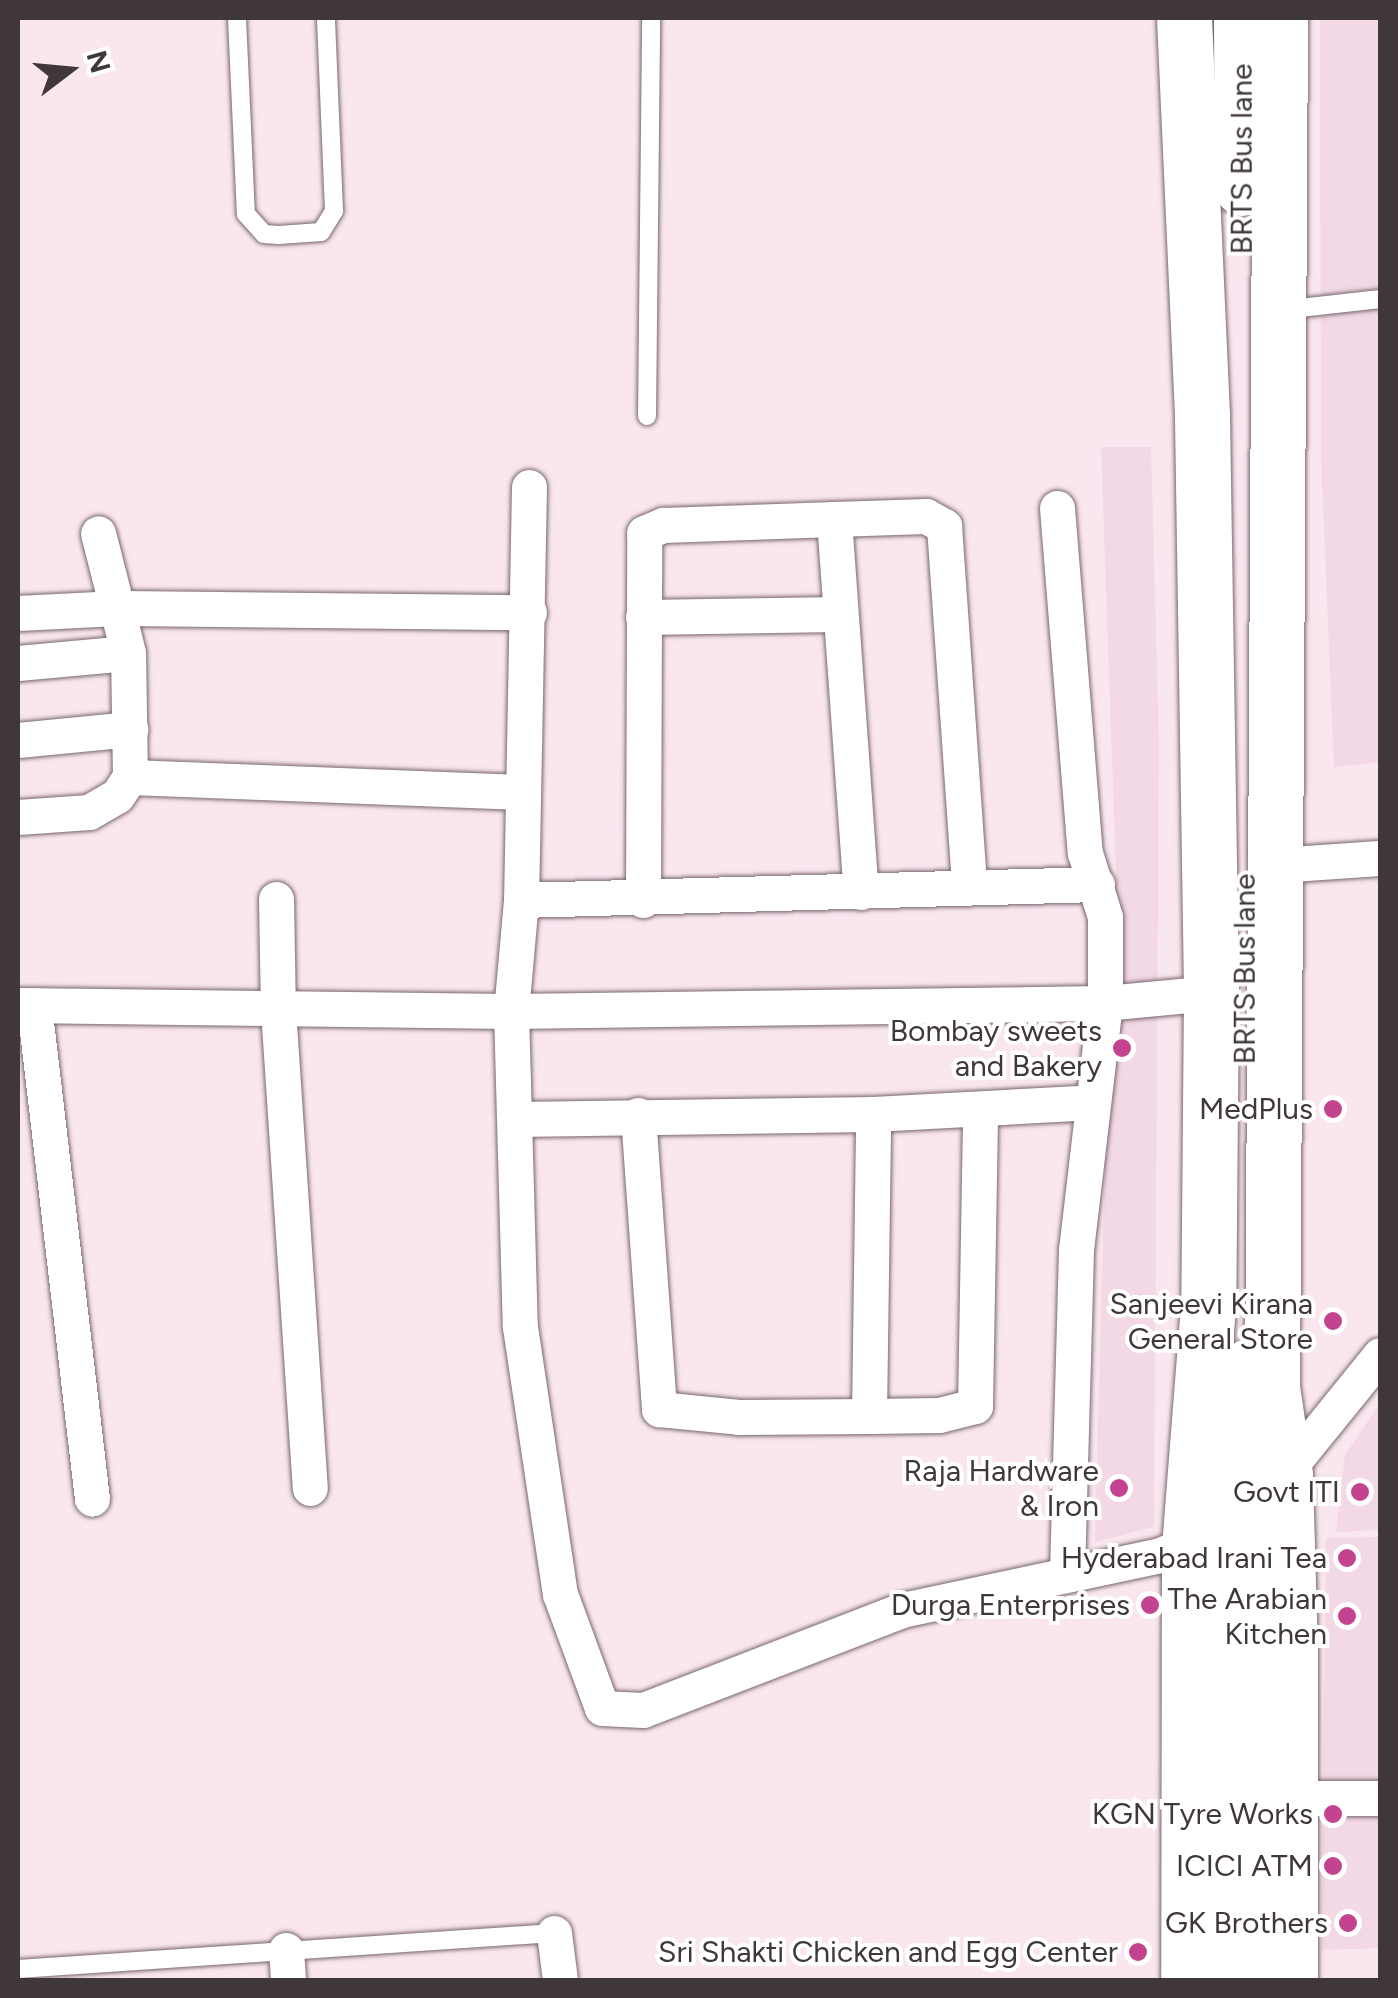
<!DOCTYPE html>
<style>
body{margin:0}
#map{position:relative;width:1398px;height:1998px;overflow:hidden;background:#fae6ef;font-family:Figtree,sans-serif}
div>[style]{position:absolute}
.built>*{inset:0;background:#f3d8e5}
.roads{filter:drop-shadow(0 0 2px #78676f) drop-shadow(0 0 2px #78676f)}
.lane>*{height:18px;margin:-9px;padding:0 9px;transform-origin:9px;border-radius:9px;background:#fff}
.street>*{height:35px;margin:-17.5px;padding:0 17.5px;transform-origin:17.5px;border-radius:17.5px;background:#fff}
.primary>*{height:55px;margin:-27.5px;padding:0 27.5px;transform-origin:27.5px;border-radius:27.5px;background:#fff}
.dots>*{width:28px;height:28px;translate:-50% -50%;box-sizing:border-box;border:5px solid #fff;border-radius:50%}
span{translate:-50% -50%;white-space:nowrap;text-align:center;line-height:1.15;-webkit-text-stroke:8px #fff;paint-order:stroke}
.street-label{font-size:30px;color:#3f373a}
.poi-label{font-size:30px;color:#3f373a}
.right{translate:-100% -50%;text-align:right}
.frame{position:absolute;inset:0;border:20px solid #3f373a;pointer-events:none}
.north{position:absolute;left:20px;top:20px;width:100px;height:100px;-webkit-text-stroke:8px #fff;paint-order:stroke;rotate:74deg;font-size:28px;font-weight:700;line-height:40px;text-align:center;color:#3f373a}
.north::after{content:'';display:block;margin:auto;width:35px;height:45px;background:#3f373a;clip-path:polygon(50% 0,100% 100%,50% 72%,0 100%)}
</style>
<div id="map">
<div class="built">
<div style="clip-path:polygon(1320px 18px,1380px 18px,1380px 762px,1334px 767px,1321px 458px)"></div>
<div style="clip-path:polygon(1101px 447px,1151px 447px,1159px 744px,1154px 1527px,1095px 1542px,1105px 1159px,1120px 985px)"></div>
<div style="clip-path:polygon(1380px 1403px,1380px 1530px,1336px 1532px,1345px 1455px)"></div>
<div style="clip-path:polygon(1380px 1537px,1380px 1948px,1321px 1950px,1326px 1538px)"></div>
</div>
<div class="roads">
<div class="lane">
<div style="left:237px;top:18px;width:196px;rotate:87.4deg"></div>
<div style="left:246px;top:214px;width:27px;rotate:48deg"></div>
<div style="left:264px;top:234px;width:15px;rotate:4deg"></div>
<div style="left:279px;top:235px;width:42px;rotate:-4.1deg"></div>
<div style="left:321px;top:232px;width:25px;rotate:-58deg"></div>
<div style="left:334px;top:211px;width:193px;rotate:-92.4deg"></div>
<div style="left:1282px;top:310px;width:99px;rotate:-6.4deg"></div>
<div style="left:647px;top:416px;width:398px;rotate:-89.4deg"></div>
<div style="left:18px;top:1969px;width:537px;rotate:-3.84deg"></div>
</div>
<div class="street">
<div style="left:529px;top:487px;width:413px;rotate:91.1deg"></div>
<div style="left:521px;top:900px;width:111px;rotate:95.1deg"></div>
<div style="left:511px;top:1011px;width:316px;rotate:88.4deg"></div>
<div style="left:520px;top:1327px;width:270px;rotate:81.5deg"></div>
<div style="left:560px;top:1594px;width:121px;rotate:69.8deg"></div>
<div style="left:602px;top:1708px;width:41px;rotate:2.8deg"></div>
<div style="left:643px;top:1710px;width:278px;rotate:-21.1deg"></div>
<div style="left:902px;top:1610px;width:264px;rotate:-12deg"></div>
<div style="left:1160px;top:1555px;width:49px;rotate:-22.9deg"></div>
<div style="left:1057px;top:508px;width:346px;rotate:85.4deg"></div>
<div style="left:1085px;top:853px;width:67px;rotate:72.6deg"></div>
<div style="left:1105px;top:917px;width:86px;rotate:90deg"></div>
<div style="left:1105px;top:1003px;width:249px;rotate:96.7deg"></div>
<div style="left:1076px;top:1250px;width:322px;rotate:91.6deg"></div>
<div style="left:834px;top:519px;width:374px;rotate:85.9deg"></div>
<div style="left:18px;top:613px;width:99px;rotate:-2.9deg"></div>
<div style="left:117px;top:608px;width:77px;rotate:-104.2deg"></div>
<div style="left:643px;top:617px;width:195px;rotate:-0.9deg"></div>
<div style="left:18px;top:663px;width:110px;rotate:-5.2deg"></div>
<div style="left:18px;top:740px;width:113px;rotate:-5.6deg"></div>
<div style="left:130px;top:777px;width:392px;rotate:2.2deg"></div>
<div style="left:18px;top:817px;width:71px;rotate:-4deg"></div>
<div style="left:89px;top:812px;width:32px;rotate:-30deg"></div>
<div style="left:117px;top:796px;width:23px;rotate:-56deg"></div>
<div style="left:130px;top:777px;width:124px;rotate:-90.9deg"></div>
<div style="left:128px;top:653px;width:46px;rotate:-103.7deg"></div>
<div style="left:117px;top:608px;width:412px;rotate:0.6deg"></div>
<div style="left:1276px;top:865px;width:104px;rotate:-3.9deg"></div>
<div style="left:276px;top:899px;width:110px;rotate:89deg"></div>
<div style="left:278px;top:1009px;width:480px;rotate:86.2deg"></div>
<div style="left:521px;top:900px;width:576px;rotate:-1.59deg"></div>
<div style="left:643px;top:900px;width:367px;rotate:-89.8deg"></div>
<div style="left:644px;top:533px;width:21px;rotate:-23deg"></div>
<div style="left:663px;top:525px;width:171px;rotate:-2deg"></div>
<div style="left:834px;top:519px;width:92px;rotate:-1.9deg"></div>
<div style="left:926px;top:516px;width:21px;rotate:29deg"></div>
<div style="left:944px;top:526px;width:362px;rotate:86deg"></div>
<div style="left:18px;top:1005px;width:493px;rotate:0.7deg"></div>
<div style="left:511px;top:1011px;width:594px;rotate:-0.77deg"></div>
<div style="left:1105px;top:1003px;width:106px;rotate:-5.4deg"></div>
<div style="left:34px;top:1005px;width:497px;rotate:83.3deg"></div>
<div style="left:638px;top:1115px;width:295px;rotate:85.9deg"></div>
<div style="left:659px;top:1409px;width:80px;rotate:5.7deg"></div>
<div style="left:739px;top:1417px;width:130px;rotate:-0.4deg"></div>
<div style="left:869px;top:1416px;width:70px;rotate:-0.8deg"></div>
<div style="left:939px;top:1415px;width:37px;rotate:-14deg"></div>
<div style="left:975px;top:1406px;width:296px;rotate:-89deg"></div>
<div style="left:515px;top:1119px;width:358px;rotate:-0.8deg"></div>
<div style="left:873px;top:1114px;width:220px;rotate:-3.1deg"></div>
<div style="left:869px;top:1416px;width:302px;rotate:-89.2deg"></div>
<div style="left:1278px;top:1481px;width:162px;rotate:-51deg"></div>
<div style="left:1289px;top:1798px;width:91px"></div>
<div style="left:554px;top:1933px;width:47px;rotate:82.7deg"></div>
<div style="left:286px;top:1950px;width:30px;rotate:86deg"></div>
</div>
<div class="primary">
<div style="left:1184px;top:18px;width:399px;rotate:87.4deg"></div>
<div style="left:1202px;top:417px;width:576px;rotate:89.1deg"></div>
<div style="left:1211px;top:993px;width:313px;rotate:90.5deg"></div>
<div style="left:1208px;top:1306px;width:241px;rotate:94.5deg"></div>
<div style="left:1189px;top:1546px;width:434px;rotate:90.1deg"></div>
<div style="left:1241px;top:18px;width:170px;rotate:89.7deg"></div>
<div style="left:1280px;top:18px;width:1369px;rotate:90.33deg"></div>
<div style="left:1272px;top:1387px;width:89px;rotate:81.6deg"></div>
<div style="left:1285px;top:1475px;width:176px;rotate:88.4deg"></div>
<div style="left:1290px;top:1651px;width:329px;rotate:90deg"></div>
<div style="left:1241px;top:1369px;width:611px;rotate:89.81deg"></div>
</div>
</div>
<div class="dots">
<div style="left:1122px;top:1048px;background:#c3438e"></div>
<div style="left:1333px;top:1109px;background:#c3438e"></div>
<div style="left:1333px;top:1321px;background:#c3438e"></div>
<div style="left:1119px;top:1488px;background:#c3438e"></div>
<div style="left:1360px;top:1492px;background:#c3438e"></div>
<div style="left:1347px;top:1558px;background:#c3438e"></div>
<div style="left:1150px;top:1605px;background:#c3438e"></div>
<div style="left:1347px;top:1616px;background:#c3438e"></div>
<div style="left:1333px;top:1814px;background:#c3438e"></div>
<div style="left:1333px;top:1866px;background:#c3438e"></div>
<div style="left:1348px;top:1923px;background:#c3438e"></div>
<div style="left:1138px;top:1952px;background:#c3438e"></div>
</div>
<div class="street-label">
<span style="left:1242px;top:159px;rotate:-90deg">BRTS Bus lane</span>
<span style="left:1245px;top:969px;rotate:-90deg">BRTS Bus lane</span>
</div>
<div class="poi-label">
<span class="right" style="left:1102px;top:1048px">Bombay sweets<br>and Bakery</span>
<span class="right" style="left:1313px;top:1109px">MedPlus</span>
<span class="right" style="left:1313px;top:1321px">Sanjeevi Kirana<br>General Store</span>
<span class="right" style="left:1099px;top:1488px">Raja Hardware<br>&amp; Iron</span>
<span class="right" style="left:1340px;top:1492px">Govt ITI</span>
<span class="right" style="left:1327px;top:1558px">Hyderabad Irani Tea</span>
<span class="right" style="left:1327px;top:1616px">The Arabian<br>Kitchen</span>
<span class="right" style="left:1130px;top:1605px">Durga Enterprises</span>
<span class="right" style="left:1313px;top:1814px">KGN Tyre Works</span>
<span class="right" style="left:1313px;top:1866px">ICICI ATM</span>
<span class="right" style="left:1328px;top:1923px">GK Brothers</span>
<span class="right" style="left:1118px;top:1952px">Sri Shakti Chicken and Egg Center</span>
</div>
<div class="frame"></div>
<div class="north">N</div>
</div>
